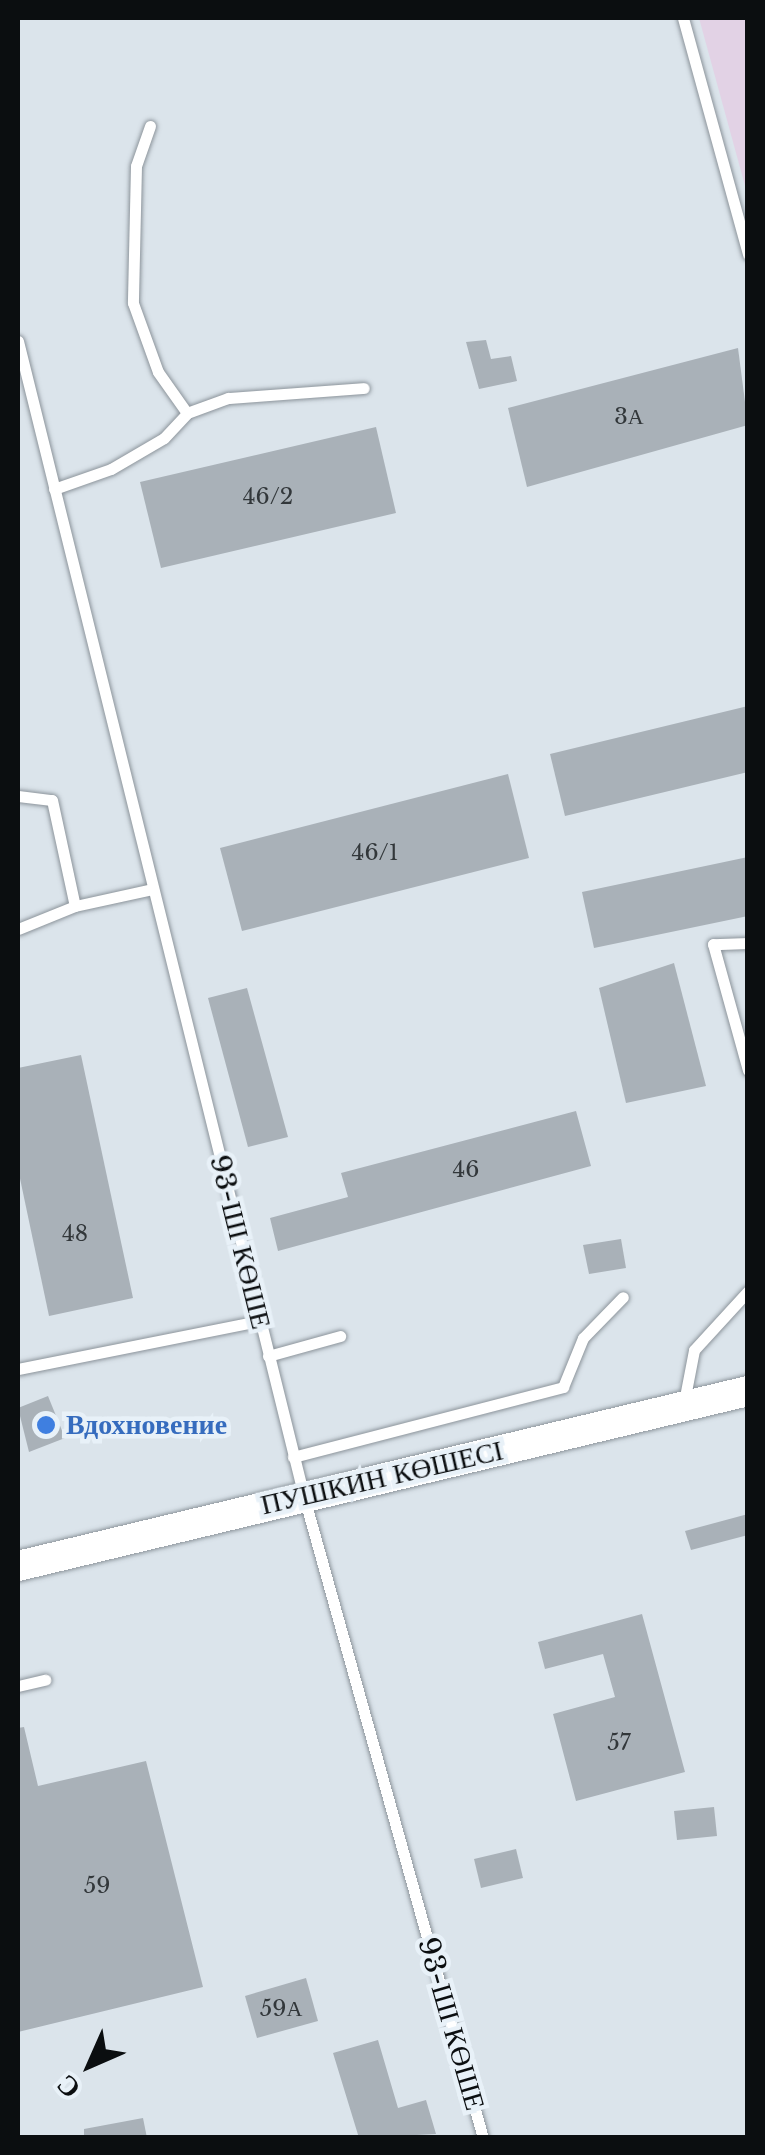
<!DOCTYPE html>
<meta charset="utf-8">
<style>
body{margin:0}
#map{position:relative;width:765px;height:2155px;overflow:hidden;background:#dbe4eb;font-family:"Libre Baskerville",serif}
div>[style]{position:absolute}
.industrial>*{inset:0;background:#e2d2e5}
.building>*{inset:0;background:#a9b1b8}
.roads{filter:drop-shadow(0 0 2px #8c949b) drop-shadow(0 0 2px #8c949b)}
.lane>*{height:11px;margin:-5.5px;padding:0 5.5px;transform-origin:5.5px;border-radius:5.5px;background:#fff}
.secondary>*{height:30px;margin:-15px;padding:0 15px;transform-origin:15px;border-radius:15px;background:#fff}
.dots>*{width:28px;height:28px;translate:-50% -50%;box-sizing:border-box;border:5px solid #e8f1f8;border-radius:50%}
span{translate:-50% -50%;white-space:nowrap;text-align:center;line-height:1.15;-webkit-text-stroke:9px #e8f1f8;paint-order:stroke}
.number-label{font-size:22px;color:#32373a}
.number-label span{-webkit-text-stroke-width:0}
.street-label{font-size:28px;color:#0b0e10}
.shop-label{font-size:28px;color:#366cbe;font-weight:700}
.left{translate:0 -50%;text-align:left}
.frame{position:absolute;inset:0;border:20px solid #0b0e10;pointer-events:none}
.north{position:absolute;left:40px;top:2015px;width:100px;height:100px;-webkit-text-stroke:8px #e8f1f8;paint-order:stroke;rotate:225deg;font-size:28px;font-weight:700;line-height:40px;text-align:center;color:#0b0e10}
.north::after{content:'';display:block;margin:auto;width:35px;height:45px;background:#0b0e10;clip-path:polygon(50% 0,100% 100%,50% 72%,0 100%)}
</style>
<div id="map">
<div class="industrial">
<div style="clip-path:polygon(699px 18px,747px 18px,747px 193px)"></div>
</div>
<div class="building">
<div style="clip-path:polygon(486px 340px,491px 359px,511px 356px,517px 381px,479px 389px,466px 342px)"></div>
<div style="clip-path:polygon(738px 348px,748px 425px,527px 487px,508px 408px)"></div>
<div style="clip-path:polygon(376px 427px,396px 513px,161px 568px,140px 482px)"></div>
<div style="clip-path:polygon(748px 706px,748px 772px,565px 816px,550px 754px)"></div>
<div style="clip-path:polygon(508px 774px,529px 858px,242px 931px,220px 848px)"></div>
<div style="clip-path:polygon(748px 857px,748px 916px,594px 948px,582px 892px)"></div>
<div style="clip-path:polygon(674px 963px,706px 1086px,626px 1103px,599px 988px)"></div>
<div style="clip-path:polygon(247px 988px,288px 1137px,248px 1147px,208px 998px)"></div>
<div style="clip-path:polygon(81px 1055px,133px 1298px,49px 1316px,18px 1169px,18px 1068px)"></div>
<div style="clip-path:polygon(576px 1111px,591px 1166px,278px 1251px,270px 1218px,348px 1197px,341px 1173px)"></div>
<div style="clip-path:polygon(621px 1239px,626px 1268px,589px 1274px,583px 1245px)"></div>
<div style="clip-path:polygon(48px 1396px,65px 1438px,29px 1452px,18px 1408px)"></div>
<div style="clip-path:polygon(748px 1514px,748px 1535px,691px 1550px,685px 1531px)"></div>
<div style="clip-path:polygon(642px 1614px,685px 1772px,576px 1801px,553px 1714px,615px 1697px,603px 1654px,545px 1669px,538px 1642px)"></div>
<div style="clip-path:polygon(24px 1727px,38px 1786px,146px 1761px,203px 1987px,18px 2032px,18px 1728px)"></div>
<div style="clip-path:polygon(714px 1807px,717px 1836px,677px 1840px,674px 1811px)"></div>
<div style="clip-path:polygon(516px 1849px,523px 1878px,481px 1888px,474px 1859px)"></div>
<div style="clip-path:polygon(306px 1978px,318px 2021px,257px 2038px,245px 1996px)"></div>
<div style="clip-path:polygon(378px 2040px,398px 2108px,426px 2100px,436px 2134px,359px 2138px,333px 2053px)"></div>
<div style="clip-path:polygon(143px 2118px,147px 2138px,84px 2138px,84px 2129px)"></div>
</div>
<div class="roads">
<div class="lane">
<div style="left:683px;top:18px;width:245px;rotate:74.6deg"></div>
<div style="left:150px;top:126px;width:42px;rotate:109.3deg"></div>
<div style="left:136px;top:166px;width:137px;rotate:91.3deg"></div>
<div style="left:133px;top:303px;width:73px;rotate:70.1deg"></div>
<div style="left:158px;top:372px;width:50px;rotate:54.7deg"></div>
<div style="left:18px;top:341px;width:1191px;rotate:76.1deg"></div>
<div style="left:304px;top:1497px;width:666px;rotate:74.4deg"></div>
<div style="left:54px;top:489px;width:60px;rotate:-19.3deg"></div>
<div style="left:111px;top:469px;width:61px;rotate:-30.3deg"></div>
<div style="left:164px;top:438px;width:34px;rotate:-47deg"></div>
<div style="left:187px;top:413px;width:44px;rotate:-20.1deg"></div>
<div style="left:228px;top:398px;width:136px;rotate:-4.2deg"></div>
<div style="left:18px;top:796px;width:34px;rotate:7deg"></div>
<div style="left:52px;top:800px;width:108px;rotate:77.8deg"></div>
<div style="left:75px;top:906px;width:61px;rotate:158deg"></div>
<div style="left:75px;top:906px;width:80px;rotate:-12.3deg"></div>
<div style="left:748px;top:943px;width:35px;rotate:178deg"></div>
<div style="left:713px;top:944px;width:131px;rotate:74.5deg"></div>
<div style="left:268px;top:1356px;width:75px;rotate:-15.5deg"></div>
<div style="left:18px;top:1369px;width:246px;rotate:-11.3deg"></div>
<div style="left:684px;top:1402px;width:53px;rotate:-79.1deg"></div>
<div style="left:694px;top:1350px;width:80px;rotate:-47.5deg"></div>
<div style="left:293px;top:1457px;width:279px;rotate:-14.5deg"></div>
<div style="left:563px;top:1387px;width:53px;rotate:-67.8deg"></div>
<div style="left:583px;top:1338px;width:57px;rotate:-45.7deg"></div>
<div style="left:18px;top:1686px;width:28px;rotate:-13deg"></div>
</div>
<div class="secondary">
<div style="left:18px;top:1566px;width:751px;rotate:-13.48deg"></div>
</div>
</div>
<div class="dots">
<div style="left:46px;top:1425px;background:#3f7fe0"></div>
</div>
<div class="number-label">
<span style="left:629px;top:417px">3А</span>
<span style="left:268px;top:497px">46/2</span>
<span style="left:375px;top:853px">46/1</span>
<span style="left:466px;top:1170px">46</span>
<span style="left:75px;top:1234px">48</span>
<span style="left:619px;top:1743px">57</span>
<span style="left:97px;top:1886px">59</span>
<span style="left:281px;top:2009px">59А</span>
</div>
<div class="street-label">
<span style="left:240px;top:1242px;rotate:76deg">93-ШІ КӨШЕ</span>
<span style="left:382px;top:1478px;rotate:-13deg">ПУШКИН КӨШЕСІ</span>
<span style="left:451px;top:2024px;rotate:74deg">93-ШІ КӨШЕ</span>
</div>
<div class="shop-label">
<span class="left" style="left:66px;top:1425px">Вдохновение</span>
</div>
<div class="frame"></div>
<div class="north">С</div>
</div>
